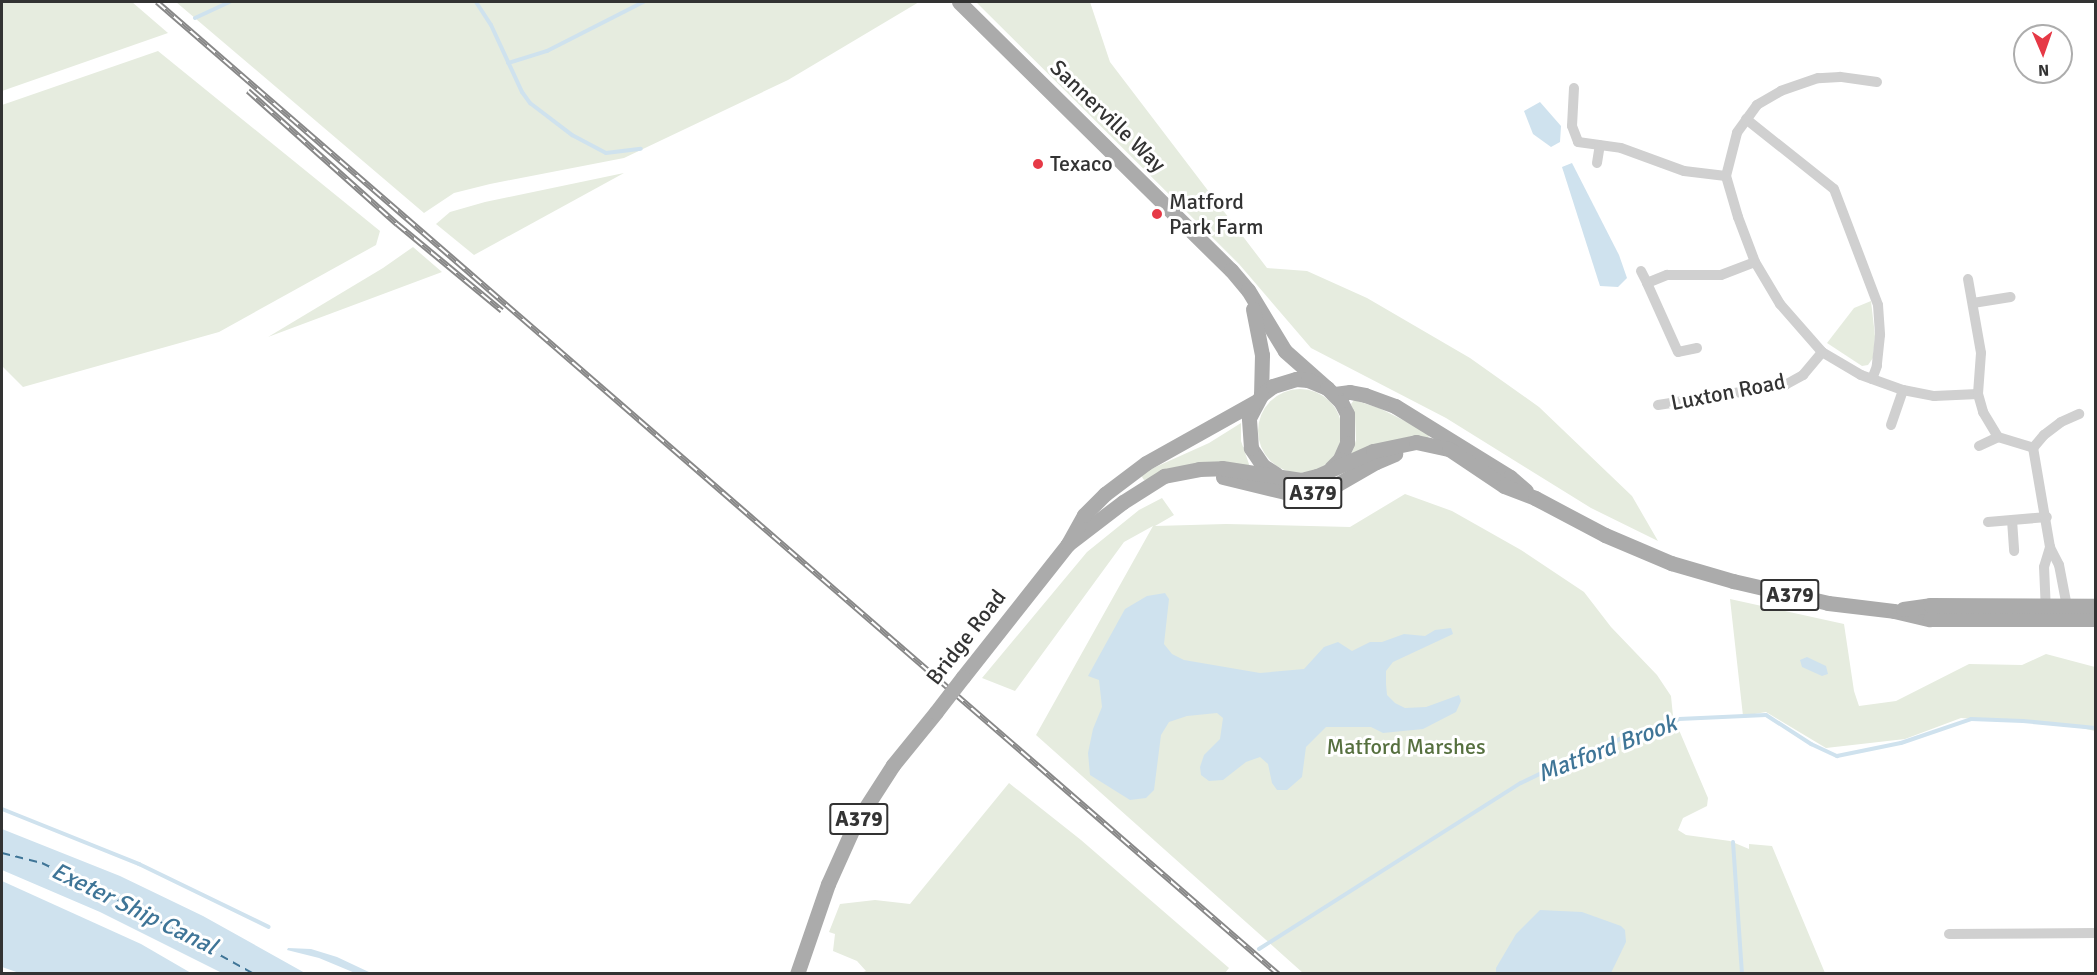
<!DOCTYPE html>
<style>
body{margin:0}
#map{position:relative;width:2097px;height:975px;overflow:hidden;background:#fff;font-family:Signika,sans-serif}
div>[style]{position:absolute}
.green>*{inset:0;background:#e6ecdf}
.round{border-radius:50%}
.water>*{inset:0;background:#cfe2ee}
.stream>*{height:4px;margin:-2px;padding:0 2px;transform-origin:2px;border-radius:2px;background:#cfe2ee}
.ferry>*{height:1.5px;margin-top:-0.75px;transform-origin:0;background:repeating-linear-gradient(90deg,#3f7597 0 8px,transparent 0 14px)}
.minor>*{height:10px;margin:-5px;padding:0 5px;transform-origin:5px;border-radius:5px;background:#d0d0d0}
.primary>*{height:15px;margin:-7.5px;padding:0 7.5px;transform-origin:7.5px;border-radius:7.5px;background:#ababab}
.rail>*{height:6px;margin-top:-3px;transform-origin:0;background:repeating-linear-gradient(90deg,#fff 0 11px,#888 0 22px);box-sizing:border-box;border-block:2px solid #888}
.primary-bridge>*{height:15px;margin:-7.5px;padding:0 7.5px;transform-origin:7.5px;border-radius:7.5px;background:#ababab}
.dots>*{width:16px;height:16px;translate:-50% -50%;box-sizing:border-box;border:3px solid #fff;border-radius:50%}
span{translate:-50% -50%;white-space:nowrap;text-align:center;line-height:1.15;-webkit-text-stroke:6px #fff;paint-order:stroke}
.shield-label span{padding:2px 4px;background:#fff;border:2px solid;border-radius:4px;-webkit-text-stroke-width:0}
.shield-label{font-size:21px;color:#333;font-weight:700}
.street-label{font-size:22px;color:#333}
.poi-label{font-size:22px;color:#333}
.left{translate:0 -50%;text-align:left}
.park-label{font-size:22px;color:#56703f}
.water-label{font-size:24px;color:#3f7597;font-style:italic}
.frame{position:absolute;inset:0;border:3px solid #333;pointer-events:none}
.north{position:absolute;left:2013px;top:24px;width:60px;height:60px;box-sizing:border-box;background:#fff;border:2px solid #adadad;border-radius:50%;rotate:178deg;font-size:16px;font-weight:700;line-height:24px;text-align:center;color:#333}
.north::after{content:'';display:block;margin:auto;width:21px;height:27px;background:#e63946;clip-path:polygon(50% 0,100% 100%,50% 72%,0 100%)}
</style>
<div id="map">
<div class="green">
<div style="clip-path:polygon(2px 2px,132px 2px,168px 33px,2px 91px)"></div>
<div style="clip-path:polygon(176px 2px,919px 2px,788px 80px,624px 158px,490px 184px,454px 193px,424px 213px)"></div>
<div style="clip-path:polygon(976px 2px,1090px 2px,1110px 62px,1267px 268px,1307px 271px,1367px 298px,1470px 358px,1539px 407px,1632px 496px,1658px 541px,1591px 508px,1446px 418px,1311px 348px,1239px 264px)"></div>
<div style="clip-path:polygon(158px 51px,380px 231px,376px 245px,219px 332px,23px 387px,2px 366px,2px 105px)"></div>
<div style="clip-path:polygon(624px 173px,474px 255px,436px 224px,450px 212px,485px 202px)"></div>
<div style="clip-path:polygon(413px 247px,442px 272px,268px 337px,383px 268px)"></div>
<div style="clip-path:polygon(1871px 301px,1875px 336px,1873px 358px,1868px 365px,1862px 366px,1827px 343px,1854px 308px)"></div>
<div class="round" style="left:1258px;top:389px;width:84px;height:84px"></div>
<div style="clip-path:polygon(1354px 400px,1379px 408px,1409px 423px,1429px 435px,1428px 439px,1351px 455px,1356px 440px,1355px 417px,1351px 404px)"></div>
<div style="clip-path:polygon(1241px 423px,1241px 441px,1250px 467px,1144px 480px,1140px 474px,1209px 443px)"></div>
<div style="clip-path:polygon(1405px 494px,1452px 511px,1521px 550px,1584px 592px,1611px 627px,1657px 675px,1671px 696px,1673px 716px,1708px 798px,1707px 806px,1683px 818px,1678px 830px,1686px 835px,1730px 841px,1749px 849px,1749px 844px,1772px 846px,1825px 973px,1303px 973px,1036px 735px,1153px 526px,1124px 542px,1015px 691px,982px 678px,1087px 552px,1139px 510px,1162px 498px,1174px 515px,1155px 526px,1226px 524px,1350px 527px)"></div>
<div style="clip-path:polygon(1730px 599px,1844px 624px,1854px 691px,1859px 706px,1896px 701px,1969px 664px,2022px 665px,2046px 654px,2095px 667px,2095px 731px,2068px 725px,1961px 718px,1905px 739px,1826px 748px,1766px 712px,1743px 716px)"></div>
<div style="clip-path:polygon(1009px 783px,1081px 840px,1229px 968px,1225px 973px,861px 973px,866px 971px,857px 961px,833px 951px,835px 934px,829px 932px,840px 904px,875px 900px,910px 904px)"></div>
</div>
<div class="water">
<div style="clip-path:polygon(1540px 102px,1561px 126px,1560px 142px,1551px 147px,1533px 134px,1524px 111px)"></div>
<div style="clip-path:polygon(1572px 163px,1619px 255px,1627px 278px,1618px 287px,1600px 286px,1562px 167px)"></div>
<div style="clip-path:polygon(1165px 593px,1169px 599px,1164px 644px,1172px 654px,1184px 660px,1260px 673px,1304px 669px,1324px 647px,1338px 642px,1352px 651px,1370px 642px,1382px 642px,1404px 634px,1425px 636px,1435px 630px,1451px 628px,1453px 634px,1393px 662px,1386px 671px,1386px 684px,1387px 695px,1395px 703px,1405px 708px,1426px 707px,1459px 695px,1461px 701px,1456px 712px,1423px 729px,1383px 733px,1371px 727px,1326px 727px,1306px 747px,1302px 777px,1287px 790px,1277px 790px,1272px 783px,1268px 764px,1260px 757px,1246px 762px,1223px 780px,1209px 781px,1201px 775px,1200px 767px,1204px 755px,1220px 739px,1223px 718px,1217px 713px,1187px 716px,1169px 722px,1161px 735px,1154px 790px,1146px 798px,1130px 800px,1090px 775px,1088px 753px,1093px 729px,1102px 707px,1099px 680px,1088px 676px,1125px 609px,1147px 596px)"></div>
<div style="clip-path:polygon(1807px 657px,1826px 666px,1828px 674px,1822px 676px,1802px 667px,1800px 660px)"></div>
<div style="clip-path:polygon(2px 829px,120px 876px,203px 916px,305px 973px,222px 973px,100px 912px,2px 870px)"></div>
<div style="clip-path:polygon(2px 881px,141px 944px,191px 973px,22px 974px,2px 967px)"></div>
<div style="clip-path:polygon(1540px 910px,1582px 912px,1621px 926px,1625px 930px,1626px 942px,1611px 973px,1496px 973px,1496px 968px,1516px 934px)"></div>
<div style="clip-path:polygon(288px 948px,311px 949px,337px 957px,371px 973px,355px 973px,319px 958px,287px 950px)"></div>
</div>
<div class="stream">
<div style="left:476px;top:2px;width:27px;rotate:57deg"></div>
<div style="left:491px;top:25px;width:74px;rotate:65.2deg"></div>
<div style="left:522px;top:92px;width:14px;rotate:54deg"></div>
<div style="left:530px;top:103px;width:53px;rotate:37.3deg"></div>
<div style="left:572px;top:135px;width:38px;rotate:28deg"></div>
<div style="left:606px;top:153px;width:35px;rotate:-7deg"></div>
<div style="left:195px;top:18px;width:38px;rotate:-25deg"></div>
<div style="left:508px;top:63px;width:41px;rotate:-17.1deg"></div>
<div style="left:547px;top:51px;width:108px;rotate:-27deg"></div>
<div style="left:2px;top:809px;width:148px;rotate:21.9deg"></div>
<div style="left:139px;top:864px;width:144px;rotate:25.9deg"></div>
<div style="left:1733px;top:842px;width:132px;rotate:86.1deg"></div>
<div style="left:1259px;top:949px;width:310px;rotate:-32.4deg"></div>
<div style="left:1521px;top:783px;width:64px;rotate:-25.8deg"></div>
<div style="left:1579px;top:755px;width:20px;rotate:-3deg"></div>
<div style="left:1599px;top:754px;width:26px;rotate:-36deg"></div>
<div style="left:1620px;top:739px;width:33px;rotate:-9deg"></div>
<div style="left:1653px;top:734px;width:30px;rotate:-30deg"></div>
<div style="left:1679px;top:719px;width:87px;rotate:-2.6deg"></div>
<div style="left:1766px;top:715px;width:54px;rotate:32.8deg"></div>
<div style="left:1811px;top:744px;width:29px;rotate:25deg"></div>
<div style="left:1837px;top:756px;width:65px;rotate:-11.5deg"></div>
<div style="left:1901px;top:743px;width:74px;rotate:-18.9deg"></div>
<div style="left:1971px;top:719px;width:52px;rotate:2.2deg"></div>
<div style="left:2023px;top:721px;width:73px;rotate:5.5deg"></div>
</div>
<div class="ferry">
<div style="left:2px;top:853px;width:41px;rotate:14deg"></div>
<div style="left:42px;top:863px;width:103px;rotate:25.8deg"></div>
<div style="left:135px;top:908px;width:136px;rotate:29deg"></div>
</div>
<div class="minor">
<div style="left:1877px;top:82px;width:37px;rotate:-172deg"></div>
<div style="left:1840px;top:77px;width:22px;rotate:177deg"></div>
<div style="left:1818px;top:78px;width:39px;rotate:161deg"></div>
<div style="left:1781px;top:91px;width:28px;rotate:150deg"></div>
<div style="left:1757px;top:105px;width:34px;rotate:126deg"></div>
<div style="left:1737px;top:133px;width:44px;rotate:104.3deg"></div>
<div style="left:1726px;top:176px;width:43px;rotate:73.7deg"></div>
<div style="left:1738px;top:217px;width:48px;rotate:69.3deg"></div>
<div style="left:1755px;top:262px;width:49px;rotate:59.2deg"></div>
<div style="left:1780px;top:304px;width:64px;rotate:48.8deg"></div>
<div style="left:1822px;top:352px;width:45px;rotate:30.5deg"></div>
<div style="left:1861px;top:375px;width:45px;rotate:19.7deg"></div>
<div style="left:1903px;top:390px;width:32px;rotate:11deg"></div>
<div style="left:1934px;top:396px;width:44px;rotate:-2.6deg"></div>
<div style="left:1574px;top:88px;width:38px;rotate:93deg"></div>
<div style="left:1572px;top:126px;width:17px;rotate:69deg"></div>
<div style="left:1578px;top:142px;width:43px;rotate:7.9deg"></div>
<div style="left:1621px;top:148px;width:67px;rotate:20.1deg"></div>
<div style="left:1684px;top:171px;width:42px;rotate:6.8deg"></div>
<div style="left:1746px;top:119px;width:112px;rotate:38.5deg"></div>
<div style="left:1834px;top:189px;width:124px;rotate:69.2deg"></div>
<div style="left:1878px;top:305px;width:30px;rotate:86deg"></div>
<div style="left:1880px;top:335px;width:31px;rotate:96deg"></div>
<div style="left:1877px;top:366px;width:14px;rotate:111deg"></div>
<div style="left:1597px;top:163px;width:18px;rotate:-81deg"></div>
<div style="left:1641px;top:271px;width:13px;rotate:63deg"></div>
<div style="left:1968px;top:279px;width:75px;rotate:80deg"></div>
<div style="left:1981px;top:353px;width:41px;rotate:94.2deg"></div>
<div style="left:1978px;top:394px;width:19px;rotate:74deg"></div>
<div style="left:1983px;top:412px;width:29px;rotate:59deg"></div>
<div style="left:1998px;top:437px;width:37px;rotate:17deg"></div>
<div style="left:1973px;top:303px;width:38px;rotate:-9deg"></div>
<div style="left:1697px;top:348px;width:19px;rotate:168deg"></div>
<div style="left:1678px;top:352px;width:76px;rotate:-114.2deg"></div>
<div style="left:1647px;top:283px;width:22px;rotate:-22deg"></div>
<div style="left:1667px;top:275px;width:54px"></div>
<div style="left:1721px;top:275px;width:36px;rotate:-21deg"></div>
<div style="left:1658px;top:405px;width:129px;rotate:-8.9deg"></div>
<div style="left:1785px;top:385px;width:21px;rotate:-29deg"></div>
<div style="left:1803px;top:375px;width:30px;rotate:-50deg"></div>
<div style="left:1891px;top:425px;width:37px;rotate:-71deg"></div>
<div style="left:1979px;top:446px;width:21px;rotate:-25deg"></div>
<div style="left:2012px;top:520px;width:31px;rotate:86deg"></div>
<div style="left:1988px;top:522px;width:59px;rotate:-4.8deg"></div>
<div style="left:2046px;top:612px;width:45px;rotate:-92.5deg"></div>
<div style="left:2044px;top:567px;width:21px;rotate:-73deg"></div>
<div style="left:2068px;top:612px;width:48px;rotate:-100.8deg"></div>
<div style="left:2059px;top:565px;width:20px;rotate:-117deg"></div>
<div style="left:2050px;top:547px;width:100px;rotate:-99.7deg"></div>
<div style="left:2033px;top:448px;width:17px;rotate:-50deg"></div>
<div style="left:2044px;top:435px;width:21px;rotate:-37deg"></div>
<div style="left:2061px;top:422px;width:20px;rotate:-24deg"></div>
<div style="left:1949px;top:934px;width:147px;rotate:-0.4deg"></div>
</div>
<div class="primary">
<div style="left:959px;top:2px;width:382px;rotate:44.6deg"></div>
<div style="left:1231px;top:270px;width:26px;rotate:50deg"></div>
<div style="left:1248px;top:290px;width:71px;rotate:58.8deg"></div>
<div style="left:1285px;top:351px;width:56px;rotate:41.4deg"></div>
<div style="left:1253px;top:309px;width:47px;rotate:78.9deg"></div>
<div style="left:1262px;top:355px;width:40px;rotate:91.4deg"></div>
<div style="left:1335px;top:394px;width:15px;rotate:-8deg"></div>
<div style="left:1350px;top:392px;width:15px;rotate:11deg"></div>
<div style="left:1365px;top:395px;width:32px;rotate:20deg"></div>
<div style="left:1395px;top:406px;width:135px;rotate:31.7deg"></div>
<div style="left:1510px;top:477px;width:21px;rotate:41deg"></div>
<div style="left:1276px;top:474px;width:15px;rotate:-148deg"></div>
<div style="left:1263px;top:466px;width:22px;rotate:-124deg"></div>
<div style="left:1251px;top:448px;width:30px;rotate:-94deg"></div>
<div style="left:1249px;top:418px;width:26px;rotate:-62deg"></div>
<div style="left:1261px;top:395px;width:15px;rotate:-37deg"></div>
<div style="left:1273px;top:386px;width:24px;rotate:-17deg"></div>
<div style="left:1296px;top:379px;width:12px;rotate:5deg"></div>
<div style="left:1308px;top:380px;width:21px;rotate:23deg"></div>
<div style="left:1327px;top:388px;width:20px;rotate:45deg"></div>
<div style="left:1341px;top:402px;width:13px;rotate:63deg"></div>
<div style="left:1347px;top:414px;width:29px;rotate:90deg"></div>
<div style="left:1347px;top:443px;width:17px;rotate:114deg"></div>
<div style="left:1340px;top:459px;width:13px;rotate:135deg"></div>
<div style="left:1223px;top:477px;width:64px;rotate:13.6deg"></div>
<div style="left:1285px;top:492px;width:25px;rotate:2deg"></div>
<div style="left:1310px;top:493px;width:27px;rotate:-17deg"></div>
<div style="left:1336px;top:485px;width:46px;rotate:-29.9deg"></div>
<div style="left:1376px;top:462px;width:21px;rotate:-23deg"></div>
<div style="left:1068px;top:544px;width:69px;rotate:-37.4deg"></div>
<div style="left:1123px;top:502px;width:49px;rotate:-32.4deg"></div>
<div style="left:1164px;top:476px;width:36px;rotate:-11deg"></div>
<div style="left:1199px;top:469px;width:23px;rotate:-2deg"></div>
<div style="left:1222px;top:468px;width:80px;rotate:8.6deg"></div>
<div style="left:1301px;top:480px;width:16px;rotate:-14deg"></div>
<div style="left:1317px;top:476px;width:61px;rotate:-24.1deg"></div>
<div style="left:1373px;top:451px;width:44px;rotate:-11.8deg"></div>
<div style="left:1416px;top:442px;width:34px;rotate:12deg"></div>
<div style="left:1449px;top:449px;width:66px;rotate:33.9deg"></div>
<div style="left:1504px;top:486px;width:33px;rotate:21deg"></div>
<div style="left:1535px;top:498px;width:79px;rotate:27.9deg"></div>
<div style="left:1605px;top:535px;width:72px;rotate:23deg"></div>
<div style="left:1671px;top:563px;width:65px;rotate:16.2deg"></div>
<div style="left:1733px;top:581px;width:98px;rotate:13deg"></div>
<div style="left:1828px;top:603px;width:66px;rotate:6.9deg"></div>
<div style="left:1894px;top:611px;width:37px;rotate:13deg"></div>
<div style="left:1930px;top:619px;width:166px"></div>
<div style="left:1903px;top:609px;width:27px;rotate:-8deg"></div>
<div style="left:1930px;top:605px;width:166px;rotate:0.3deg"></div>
<div style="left:963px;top:677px;width:169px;rotate:-51.7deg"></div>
<div style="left:1068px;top:544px;width:33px;rotate:-61deg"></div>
<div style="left:1084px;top:515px;width:30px;rotate:-45deg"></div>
<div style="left:1105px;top:494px;width:51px;rotate:-37.1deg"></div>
<div style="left:1146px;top:463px;width:127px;rotate:-29.2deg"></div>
<div style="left:797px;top:974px;width:95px;rotate:-71deg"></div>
<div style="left:828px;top:884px;width:66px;rotate:-65.8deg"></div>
<div style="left:855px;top:824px;width:70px;rotate:-57.2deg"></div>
<div style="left:893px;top:765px;width:68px;rotate:-50.9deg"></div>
</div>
<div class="rail">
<div style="left:157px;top:2px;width:1484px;rotate:40.93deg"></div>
<div style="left:248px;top:91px;width:200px;rotate:41.8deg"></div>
<div style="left:397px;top:224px;width:136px;rotate:39.6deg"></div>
</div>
<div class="primary-bridge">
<div style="left:936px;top:712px;width:44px;rotate:-52.4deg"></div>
</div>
<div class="dots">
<div style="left:1038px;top:164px;background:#e63946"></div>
<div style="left:1157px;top:214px;background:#e63946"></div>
</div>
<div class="shield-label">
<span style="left:1313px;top:493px">A379</span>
<span style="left:1790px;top:595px">A379</span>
<span style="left:859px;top:819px">A379</span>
</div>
<div class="street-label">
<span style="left:1108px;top:116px;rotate:44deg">Sannerville Way</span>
<span style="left:1728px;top:392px;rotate:-11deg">Luxton Road</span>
<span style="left:966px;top:637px;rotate:-52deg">Bridge Road</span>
</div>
<div class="poi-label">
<span class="left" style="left:1050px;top:164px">Texaco</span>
<span class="left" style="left:1169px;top:214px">Matford<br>Park Farm</span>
</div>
<div class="park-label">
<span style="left:1406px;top:747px">Matford Marshes</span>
</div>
<div class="water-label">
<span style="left:1607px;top:749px;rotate:-21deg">Matford Brook</span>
<span style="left:134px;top:909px;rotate:26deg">Exeter Ship Canal</span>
</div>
<div class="frame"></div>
<div class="north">N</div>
</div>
